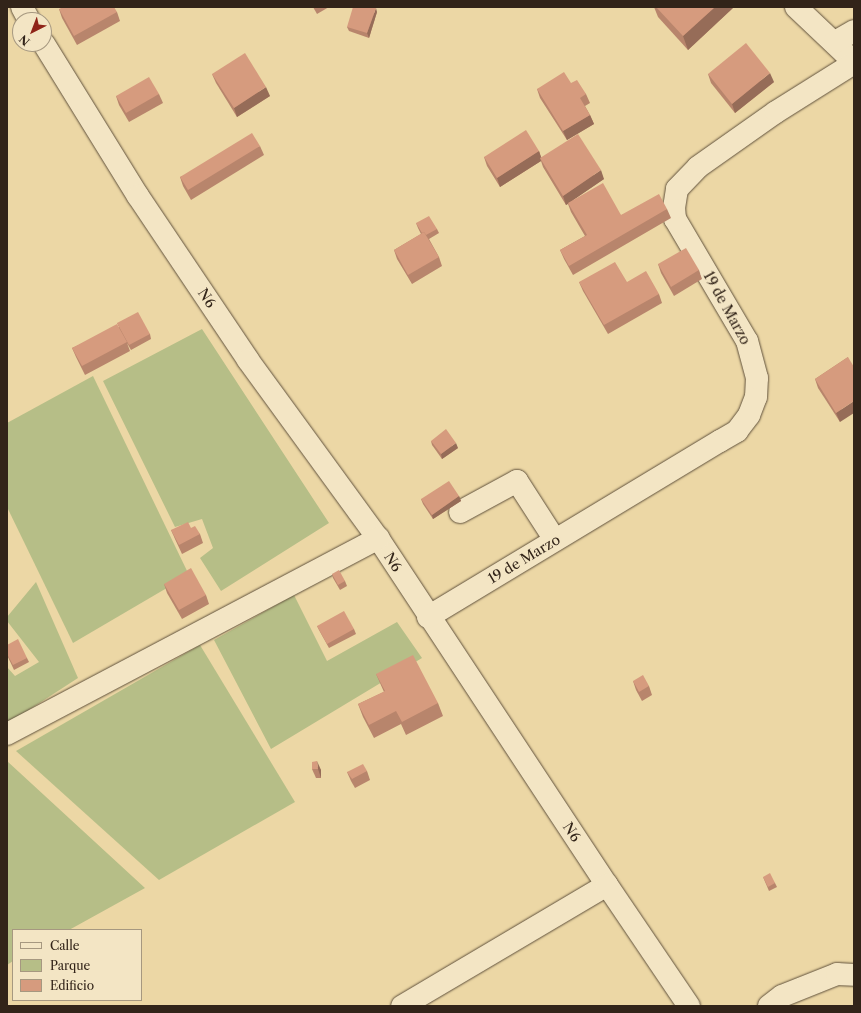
<!DOCTYPE html>
<style>
body{margin:0}
#map{position:relative;width:861px;height:1013px;overflow:hidden;background:#ecd7a5;font-family:"Libre Caslon Text",serif}
div>[style]{position:absolute}
.green>*{inset:0;background:#b6be87}
.roads{filter:drop-shadow(0 0 1px #60513c) drop-shadow(0 0 1px #60513c)}
.minor>*{height:22px;margin:-11px;padding:0 11px;transform-origin:11px;border-radius:11px;background:#f3e5c4}
.wall>*{inset:0;background:#b8856c}
.shaded-wall>*{inset:0;background:#966c58}
.building>*{inset:0;background:#d69b7e}
span{translate:-50% -50%;white-space:nowrap;text-align:center;line-height:1.15;-webkit-text-stroke:4px #f3e5c4;paint-order:stroke}
.street-label{font-size:14px;color:#322419}
.frame{position:absolute;inset:0;border:8px solid #322419;pointer-events:none}
.legend{position:absolute;left:12px;top:929px;width:130px;height:72px;box-sizing:border-box;background:#f3e5c4;border:1px solid #a69880;margin:0;padding:5px 7px;list-style:none;font-size:12px;color:#322419}
.legend li{display:flex;align-items:center;gap:8px;height:20px}
.legend b{width:20px;border:1px solid #a69880}
.north{position:absolute;left:12px;top:12px;width:40px;height:40px;box-sizing:border-box;background:#f3e5c4;border:1px solid #a69880;border-radius:50%;rotate:222deg;font-size:11px;font-weight:700;line-height:16px;text-align:center;color:#322419}
.north::after{content:'';display:block;margin:auto;width:14px;height:18px;background:#8f2418;clip-path:polygon(50% 0,100% 100%,50% 72%,0 100%)}
</style>
<div id="map">
<div class="green">
<div style="clip-path:polygon(202px 329px,329px 523px,221px 591px,200px 558px,213px 548px,202px 519px,175px 527px,103px 381px)"></div>
<div style="clip-path:polygon(93px 376px,189px 575px,73px 643px,7px 507px,7px 423px)"></div>
<div style="clip-path:polygon(36px 582px,78px 678px,7px 724px,7px 667px,15px 676px,39px 662px,7px 621px,7px 617px)"></div>
<div style="clip-path:polygon(294px 595px,327px 661px,397px 622px,422px 658px,271px 749px,214px 640px)"></div>
<div style="clip-path:polygon(200px 645px,295px 802px,159px 880px,16px 751px)"></div>
<div style="clip-path:polygon(7px 761px,145px 888px,69px 930px,13px 930px,13px 961px,7px 965px)"></div>
</div>
<div class="roads">
<div class="minor">
<div style="left:22px;top:7px;width:15px;rotate:62deg"></div>
<div style="left:796px;top:7px;width:80px;rotate:43.5deg"></div>
<div style="left:835px;top:42px;width:22px;rotate:-30deg"></div>
<div style="left:44px;top:44px;width:179px;rotate:58.3deg"></div>
<div style="left:138px;top:196px;width:197px;rotate:56.1deg"></div>
<div style="left:248px;top:360px;width:220px;rotate:53.9deg"></div>
<div style="left:378px;top:538px;width:416px;rotate:56.6deg"></div>
<div style="left:607px;top:885px;width:238px;rotate:149.4deg"></div>
<div style="left:460px;top:512px;width:65px;rotate:-28.5deg"></div>
<div style="left:517px;top:481px;width:70px;rotate:57.2deg"></div>
<div style="left:428px;top:617px;width:341px;rotate:-31.1deg"></div>
<div style="left:720px;top:441px;width:20px;rotate:-30deg"></div>
<div style="left:737px;top:431px;width:20px;rotate:-53deg"></div>
<div style="left:749px;top:415px;width:19px;rotate:-69deg"></div>
<div style="left:756px;top:397px;width:19px;rotate:-87deg"></div>
<div style="left:757px;top:378px;width:38px;rotate:-105deg"></div>
<div style="left:747px;top:341px;width:142px;rotate:-120.5deg"></div>
<div style="left:675px;top:219px;width:11px;rotate:-95deg"></div>
<div style="left:674px;top:208px;width:19px;rotate:-81deg"></div>
<div style="left:677px;top:189px;width:30px;rotate:-46deg"></div>
<div style="left:698px;top:167px;width:95px;rotate:-35.2deg"></div>
<div style="left:776px;top:112px;width:92px;rotate:-32.1deg"></div>
<div style="left:7px;top:734px;width:420px;rotate:-27.8deg"></div>
<div style="left:607px;top:885px;width:146px;rotate:55.9deg"></div>
<div style="left:769px;top:1006px;width:16px;rotate:-38deg"></div>
<div style="left:782px;top:996px;width:59px;rotate:-21.8deg"></div>
<div style="left:837px;top:974px;width:17px;rotate:3deg"></div>
</div>
</div>
<div class="wall">
<div style="clip-path:polygon(313px 7px,329px 7px,317px 14px)"></div>
<div style="clip-path:polygon(654px 7px,734px 7px,688px 50px,658px 17px)"></div>
<div style="clip-path:polygon(59px 9px,117px 12px,120px 21px,77px 45px,62px 18px)"></div>
<div style="clip-path:polygon(377px 12px,369px 38px,349px 31px,347px 27px)"></div>
<div style="clip-path:polygon(212px 74px,270px 96px,237px 117px,216px 83px)"></div>
<div style="clip-path:polygon(708px 74px,774px 82px,735px 113px,711px 83px)"></div>
<div style="clip-path:polygon(571px 83px,586px 94px,590px 103px,585px 106px,590px 115px,594px 124px,567px 140px,540px 98px,537px 89px)"></div>
<div style="clip-path:polygon(159px 94px,163px 103px,129px 122px,119px 105px,116px 96px)"></div>
<div style="clip-path:polygon(260px 146px,264px 155px,191px 200px,183px 186px,180px 177px)"></div>
<div style="clip-path:polygon(539px 151px,541px 157px,604px 179px,573px 200px,621px 215px,667px 209px,671px 218px,573px 275px,564px 259px,560px 250px,585px 236px,571px 212px,568px 204px,566px 205px,543px 167px,541px 161px,500px 187px,487px 166px,484px 157px)"></div>
<div style="clip-path:polygon(416px 223px,437px 229px,439px 233px,429px 239px,439px 257px,442px 266px,412px 284px,397px 259px,394px 250px,421px 234px,418px 228px)"></div>
<div style="clip-path:polygon(658px 264px,699px 270px,702px 279px,674px 296px,661px 273px)"></div>
<div style="clip-path:polygon(579px 282px,659px 294px,662px 303px,608px 334px,583px 291px)"></div>
<div style="clip-path:polygon(117px 323px,150px 334px,151px 339px,131px 350px,127px 343px,130px 351px,85px 375px,76px 357px,72px 348px,119px 327px)"></div>
<div style="clip-path:polygon(848px 357px,840px 422px,818px 388px,815px 379px)"></div>
<div style="clip-path:polygon(431px 441px,458px 448px,442px 459px,432px 445px)"></div>
<div style="clip-path:polygon(459px 496px,461px 501px,433px 519px,423px 504px,421px 499px)"></div>
<div style="clip-path:polygon(191px 528px,200px 534px,203px 543px,182px 554px,175px 539px,171px 530px)"></div>
<div style="clip-path:polygon(332px 574px,345px 581px,347px 586px,340px 590px,333px 578px)"></div>
<div style="clip-path:polygon(164px 584px,206px 595px,209px 604px,182px 619px,167px 593px)"></div>
<div style="clip-path:polygon(317px 626px,354px 629px,356px 634px,329px 648px,319px 630px)"></div>
<div style="clip-path:polygon(7px 645px,27px 658px,29px 662px,14px 670px,7px 655px)"></div>
<div style="clip-path:polygon(376px 674px,438px 703px,443px 716px,406px 735px,401px 724px,374px 738px,363px 717px,358px 704px,384px 692px)"></div>
<div style="clip-path:polygon(633px 681px,649px 686px,652px 695px,642px 701px,636px 690px)"></div>
<div style="clip-path:polygon(312px 762px,321px 770px,321px 778px,316px 778px,312px 769px)"></div>
<div style="clip-path:polygon(367px 771px,370px 780px,355px 788px,351px 781px,347px 772px)"></div>
<div style="clip-path:polygon(763px 877px,775px 883px,777px 887px,769px 891px)"></div>
</div>
<div class="shaded-wall">
<div style="clip-path:polygon(715px 7px,734px 7px,688px 50px,683px 36px)"></div>
<div style="clip-path:polygon(376px 8px,377px 12px,369px 38px,367px 33px)"></div>
<div style="clip-path:polygon(770px 73px,774px 82px,735px 113px,732px 104px)"></div>
<div style="clip-path:polygon(266px 87px,270px 96px,237px 117px,234px 108px)"></div>
<div style="clip-path:polygon(590px 115px,594px 124px,567px 140px,563px 131px)"></div>
<div style="clip-path:polygon(539px 151px,542px 160px,540px 158px,541px 161px,500px 187px,497px 178px)"></div>
<div style="clip-path:polygon(601px 170px,604px 179px,566px 205px,563px 196px)"></div>
<div style="clip-path:polygon(854px 401px,854px 413px,840px 422px,836px 413px)"></div>
<div style="clip-path:polygon(456px 443px,458px 448px,442px 459px,441px 454px)"></div>
<div style="clip-path:polygon(459px 496px,461px 501px,433px 519px,432px 515px)"></div>
<div style="clip-path:polygon(317px 761px,321px 770px,321px 778px,318px 769px)"></div>
</div>
<div class="building">
<div style="clip-path:polygon(63px 7px,114px 7px,117px 12px,74px 36px,59px 9px)"></div>
<div style="clip-path:polygon(353px 7px,376px 8px,367px 33px,347px 27px)"></div>
<div style="clip-path:polygon(656px 7px,715px 7px,683px 36px)"></div>
<div style="clip-path:polygon(746px 43px,770px 73px,732px 104px,708px 74px)"></div>
<div style="clip-path:polygon(245px 53px,266px 87px,234px 108px,212px 74px)"></div>
<div style="clip-path:polygon(564px 72px,571px 83px,577px 80px,586px 94px,580px 98px,590px 115px,563px 131px,537px 89px)"></div>
<div style="clip-path:polygon(149px 77px,159px 94px,126px 113px,116px 96px)"></div>
<div style="clip-path:polygon(526px 130px,539px 151px,497px 178px,484px 157px)"></div>
<div style="clip-path:polygon(252px 133px,260px 146px,188px 190px,180px 177px)"></div>
<div style="clip-path:polygon(578px 134px,601px 170px,563px 196px,540px 158px)"></div>
<div style="clip-path:polygon(603px 183px,621px 215px,659px 194px,667px 209px,569px 266px,560px 250px,587px 235px,568px 203px)"></div>
<div style="clip-path:polygon(429px 216px,437px 229px,426px 235px,424px 232px,422px 233px,416px 223px)"></div>
<div style="clip-path:polygon(424px 232px,439px 257px,408px 275px,394px 250px)"></div>
<div style="clip-path:polygon(686px 248px,699px 270px,671px 287px,658px 264px)"></div>
<div style="clip-path:polygon(615px 262px,627px 282px,646px 271px,659px 294px,604px 325px,579px 282px)"></div>
<div style="clip-path:polygon(138px 312px,150px 334px,129px 345px,117px 323px)"></div>
<div style="clip-path:polygon(117px 324px,127px 342px,82px 366px,72px 348px)"></div>
<div style="clip-path:polygon(848px 357px,854px 367px,854px 401px,836px 413px,815px 379px)"></div>
<div style="clip-path:polygon(446px 429px,456px 443px,441px 454px,431px 441px)"></div>
<div style="clip-path:polygon(449px 481px,459px 496px,432px 515px,421px 499px)"></div>
<div style="clip-path:polygon(188px 522px,191px 528px,195px 526px,200px 534px,179px 545px,171px 530px)"></div>
<div style="clip-path:polygon(191px 568px,206px 595px,179px 610px,164px 584px)"></div>
<div style="clip-path:polygon(339px 570px,345px 581px,338px 585px,332px 574px)"></div>
<div style="clip-path:polygon(344px 611px,354px 629px,327px 644px,317px 626px)"></div>
<div style="clip-path:polygon(18px 639px,27px 658px,13px 665px,7px 654px,7px 645px)"></div>
<div style="clip-path:polygon(413px 655px,438px 703px,402px 722px,396px 711px,369px 725px,358px 704px,385px 691px,376px 674px)"></div>
<div style="clip-path:polygon(643px 675px,649px 686px,639px 692px,633px 681px)"></div>
<div style="clip-path:polygon(317px 761px,318px 769px,312px 769px,312px 762px)"></div>
<div style="clip-path:polygon(363px 764px,367px 771px,352px 779px,347px 772px)"></div>
<div style="clip-path:polygon(770px 873px,775px 883px,768px 887px,763px 877px)"></div>
</div>
<div class="street-label">
<span style="left:207px;top:298px;rotate:56deg">N6</span>
<span style="left:727px;top:308px;rotate:61deg">19 de Marzo</span>
<span style="left:524px;top:559px;rotate:-31deg">19 de Marzo</span>
<span style="left:393px;top:562px;rotate:57deg">N6</span>
<span style="left:572px;top:832px;rotate:56deg">N6</span>
</div>
<div class="frame"></div>
<ul class="legend">
<li><b style="height:5px;background:#f3e5c4"></b>Calle</li>
<li><b style="height:11px;background:#b6be87"></b>Parque</li>
<li><b style="height:11px;background:#d69b7e"></b>Edificio</li>
</ul>
<div class="north">N</div>
</div>
